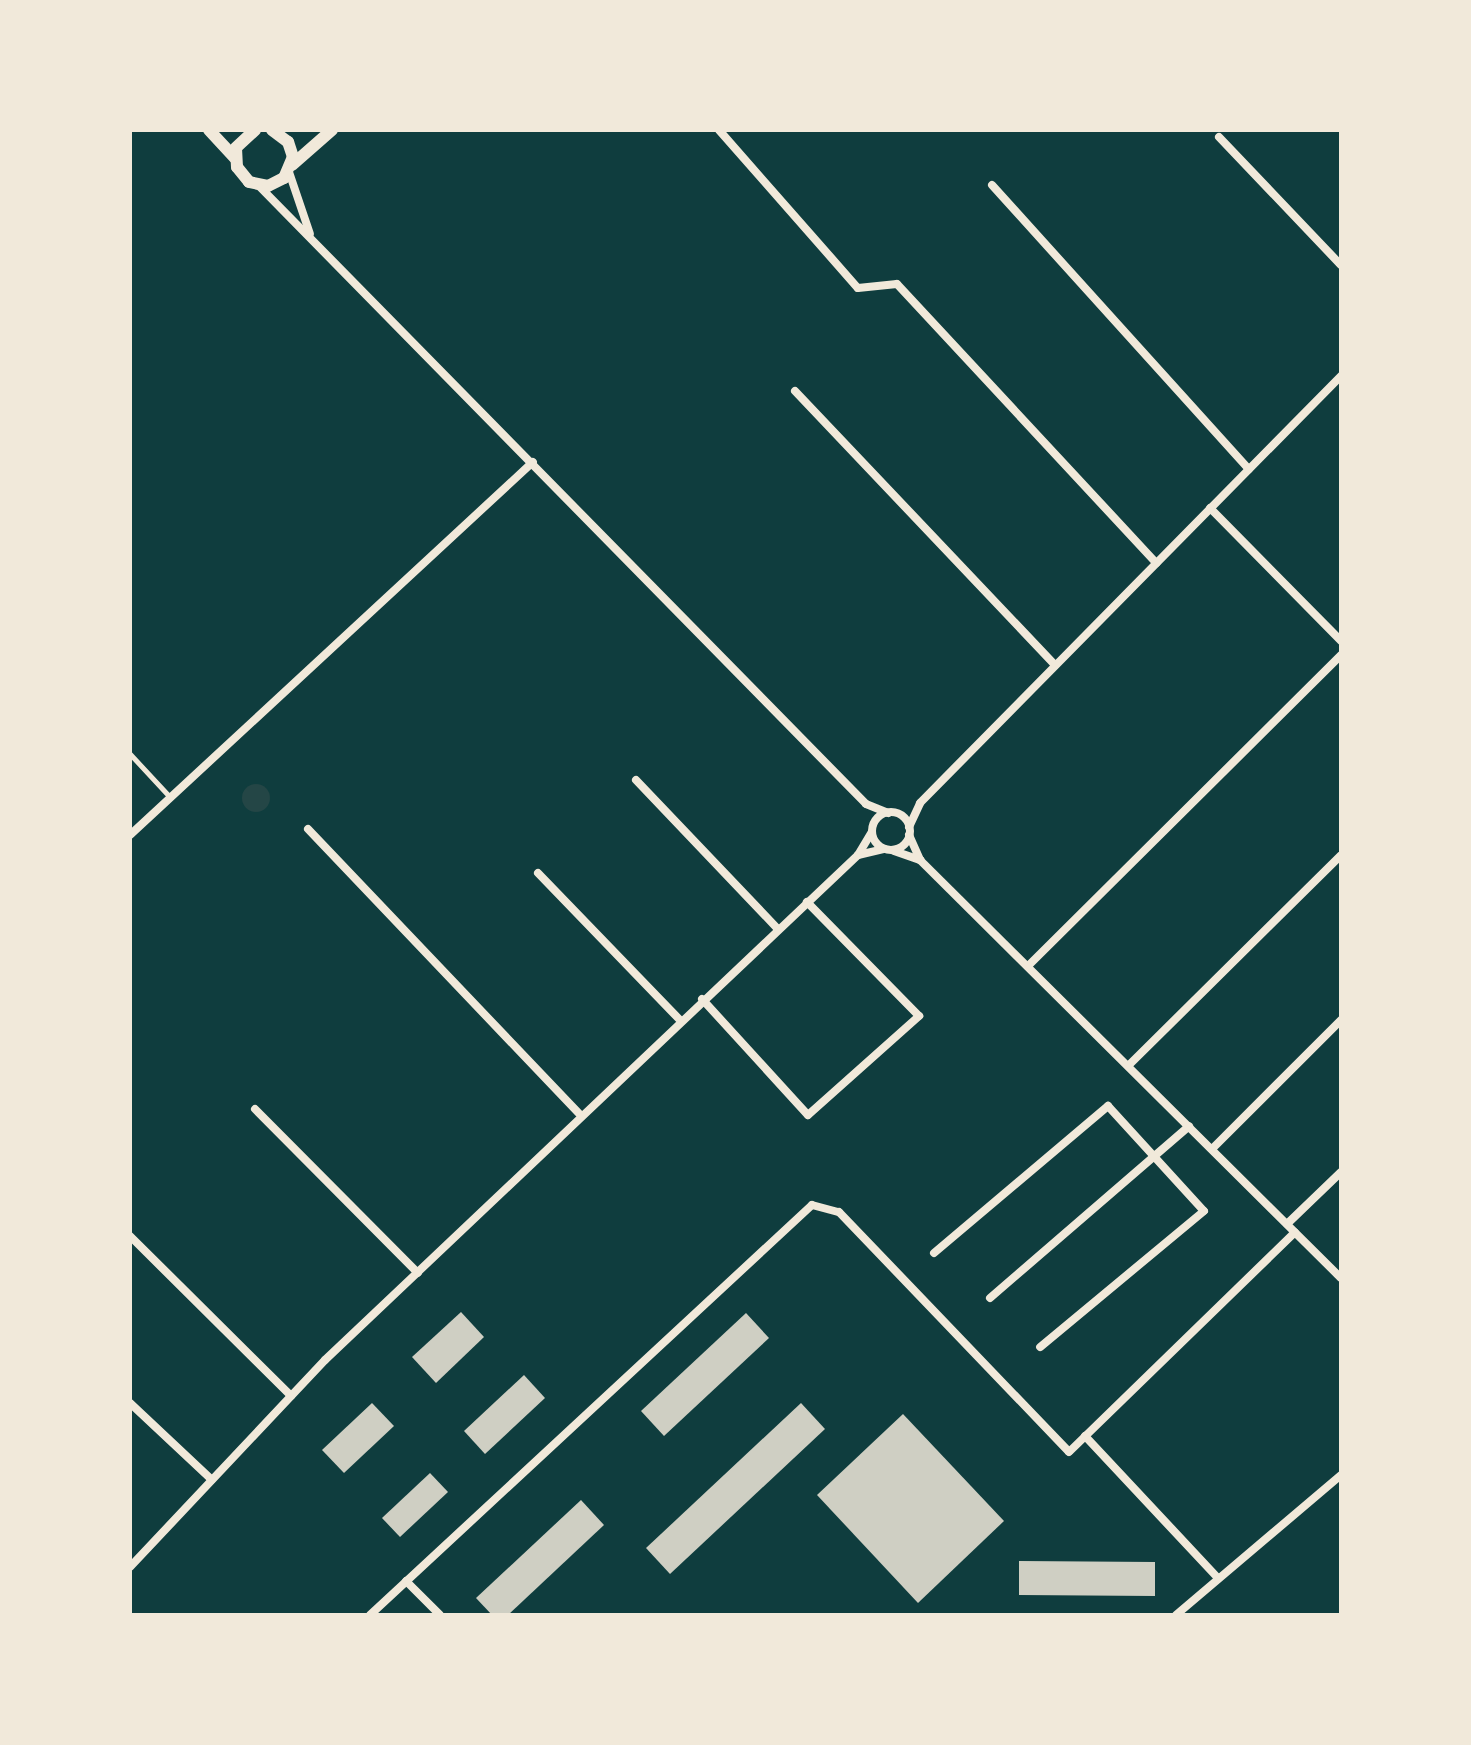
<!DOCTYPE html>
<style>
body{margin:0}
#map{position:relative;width:1471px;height:1745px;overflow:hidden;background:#0f3d3e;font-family:"Space Grotesk",sans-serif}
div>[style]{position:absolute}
.green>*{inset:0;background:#244646}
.round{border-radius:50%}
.building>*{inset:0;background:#cfcfc3}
.service>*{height:5px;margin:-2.5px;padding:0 2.5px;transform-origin:2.5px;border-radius:2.5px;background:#f1e9da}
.minor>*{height:8px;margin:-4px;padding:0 4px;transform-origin:4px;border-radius:4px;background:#f1e9da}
.minor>.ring{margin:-4px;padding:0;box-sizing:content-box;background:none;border:8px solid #f1e9da;border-radius:50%}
.tertiary>*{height:12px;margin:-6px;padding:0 6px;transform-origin:6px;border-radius:6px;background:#f1e9da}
span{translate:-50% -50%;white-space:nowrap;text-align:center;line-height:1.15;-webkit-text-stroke:8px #f1e9da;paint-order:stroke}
.frame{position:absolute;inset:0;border:132px solid #f1e9da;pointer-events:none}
</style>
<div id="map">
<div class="green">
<div class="round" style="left:242px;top:784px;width:28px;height:28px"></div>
</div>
<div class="building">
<div style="clip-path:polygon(461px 1312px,484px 1337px,436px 1383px,412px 1357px)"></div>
<div style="clip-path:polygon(746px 1313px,769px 1338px,664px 1436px,641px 1411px)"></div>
<div style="clip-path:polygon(524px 1375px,545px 1398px,485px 1454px,464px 1431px)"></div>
<div style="clip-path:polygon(372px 1403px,394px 1426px,344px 1473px,322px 1450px)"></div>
<div style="clip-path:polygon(801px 1403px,825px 1429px,670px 1574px,646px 1548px)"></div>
<div style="clip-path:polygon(903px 1414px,1004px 1521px,918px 1603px,817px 1495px)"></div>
<div style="clip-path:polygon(430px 1473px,448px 1492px,400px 1537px,382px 1518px)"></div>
<div style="clip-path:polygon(581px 1500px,604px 1525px,508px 1615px,492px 1615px,476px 1598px)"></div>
<div style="clip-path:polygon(1019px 1561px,1155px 1562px,1155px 1596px,1019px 1595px)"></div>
</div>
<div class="service">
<div style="left:130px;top:754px;width:59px;rotate:47.1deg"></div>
</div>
<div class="minor">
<div style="left:719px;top:130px;width:210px;rotate:48.7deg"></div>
<div style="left:858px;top:288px;width:39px;rotate:-6deg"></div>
<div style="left:897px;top:284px;width:381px;rotate:47.1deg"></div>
<div style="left:1219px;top:137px;width:177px;rotate:46.4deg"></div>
<div style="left:289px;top:172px;width:65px;rotate:71.3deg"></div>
<div style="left:992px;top:185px;width:383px;rotate:47.9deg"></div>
<div style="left:259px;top:186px;width:866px;rotate:45.51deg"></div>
<div style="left:866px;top:804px;width:24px;rotate:22deg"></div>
<div style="left:795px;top:391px;width:378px;rotate:46.5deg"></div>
<div style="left:1210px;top:508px;width:187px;rotate:45.4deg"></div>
<div style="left:636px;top:780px;width:206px;rotate:46.4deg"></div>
<div class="ring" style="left:872px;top:812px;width:30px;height:30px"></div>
<div style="left:909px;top:827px;width:26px;rotate:-65deg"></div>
<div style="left:920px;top:803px;width:600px;rotate:-45.41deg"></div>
<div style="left:308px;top:829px;width:393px;rotate:46.4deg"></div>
<div style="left:130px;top:835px;width:549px;rotate:-42.79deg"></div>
<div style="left:909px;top:835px;width:27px;rotate:66deg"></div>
<div style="left:920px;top:860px;width:593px;rotate:44.8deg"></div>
<div style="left:894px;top:851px;width:28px;rotate:19deg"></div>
<div style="left:858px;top:855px;width:26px;rotate:-13deg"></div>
<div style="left:538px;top:873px;width:203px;rotate:46deg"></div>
<div style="left:1029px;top:965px;width:440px;rotate:-44.8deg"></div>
<div style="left:702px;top:999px;width:157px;rotate:47.6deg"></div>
<div style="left:808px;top:1115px;width:149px;rotate:-41.7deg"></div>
<div style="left:919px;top:1016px;width:160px;rotate:-134.5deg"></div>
<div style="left:1129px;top:1065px;width:298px;rotate:-44.7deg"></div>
<div style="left:255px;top:1109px;width:231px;rotate:45.2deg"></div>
<div style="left:1212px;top:1149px;width:182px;rotate:-45deg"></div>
<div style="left:1287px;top:1224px;width:75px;rotate:-43.9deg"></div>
<div style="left:130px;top:1236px;width:227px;rotate:44.8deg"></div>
<div style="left:934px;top:1253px;width:228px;rotate:-40.2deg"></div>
<div style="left:1108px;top:1106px;width:142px;rotate:47.6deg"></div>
<div style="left:1204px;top:1211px;width:213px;rotate:140.3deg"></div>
<div style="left:990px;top:1298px;width:263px;rotate:-40.8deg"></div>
<div style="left:130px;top:1403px;width:112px;rotate:43.2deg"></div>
<div style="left:1085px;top:1436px;width:195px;rotate:46.9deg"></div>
<div style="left:130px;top:1567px;width:284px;rotate:-46.7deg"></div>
<div style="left:325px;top:1360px;width:734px;rotate:-43.45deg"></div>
<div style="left:858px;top:855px;width:27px;rotate:-59deg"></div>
<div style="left:406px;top:1581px;width:48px;rotate:45deg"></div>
<div style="left:370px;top:1615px;width:603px;rotate:-42.85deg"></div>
<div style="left:812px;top:1205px;width:28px;rotate:15deg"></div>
<div style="left:839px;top:1212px;width:332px;rotate:46.2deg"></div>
<div style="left:1069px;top:1452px;width:315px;rotate:-44.2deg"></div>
<div style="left:1176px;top:1615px;width:216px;rotate:-40.3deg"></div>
</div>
<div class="tertiary">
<div style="left:209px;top:130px;width:38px;rotate:47deg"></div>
<div style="left:255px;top:130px;width:26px;rotate:137deg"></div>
<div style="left:236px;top:148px;width:19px;rotate:87deg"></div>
<div style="left:237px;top:167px;width:19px;rotate:51deg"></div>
<div style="left:249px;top:182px;width:19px;rotate:12deg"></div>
<div style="left:268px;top:186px;width:18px;rotate:-27deg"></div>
<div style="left:284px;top:178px;width:23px;rotate:-67deg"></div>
<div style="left:293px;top:157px;width:16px;rotate:-108deg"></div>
<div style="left:288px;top:142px;width:20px;rotate:-143deg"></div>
<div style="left:292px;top:165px;width:53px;rotate:-41.2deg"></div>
</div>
<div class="frame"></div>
</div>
